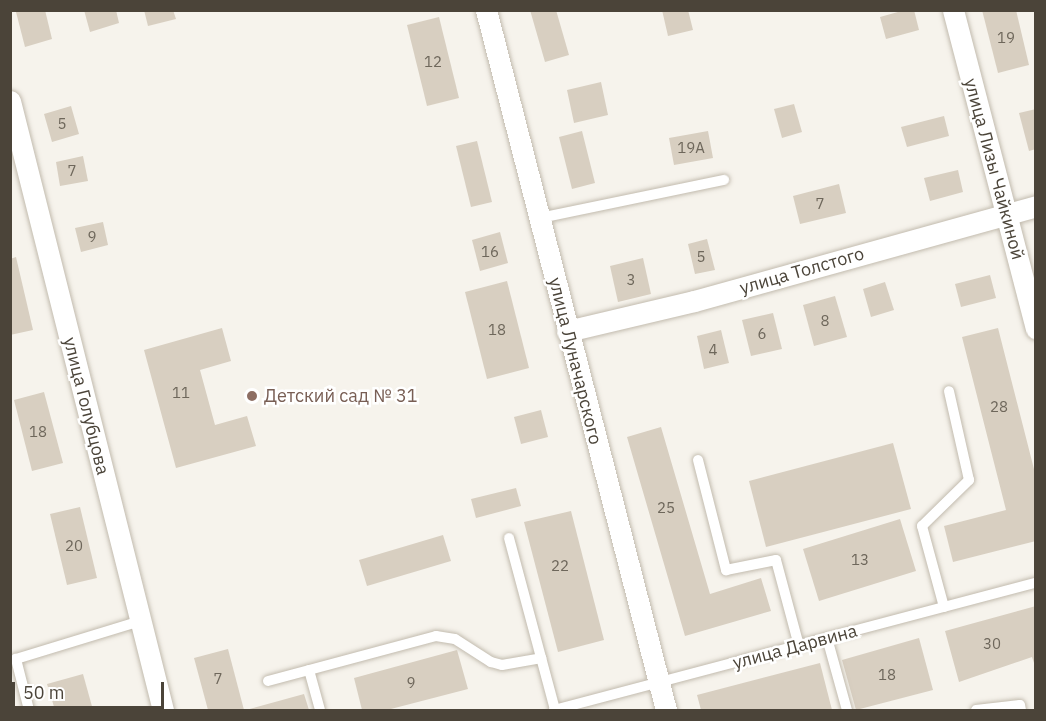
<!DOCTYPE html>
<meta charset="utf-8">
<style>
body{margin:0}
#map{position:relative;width:1046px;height:721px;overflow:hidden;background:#f6f3ec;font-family:"IBM Plex Sans",sans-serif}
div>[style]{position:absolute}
.building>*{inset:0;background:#d8cfc1}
.roads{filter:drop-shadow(0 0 2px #c2bbae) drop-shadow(0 0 2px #c2bbae)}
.lane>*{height:10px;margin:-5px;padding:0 5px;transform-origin:5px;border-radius:5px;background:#fff}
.street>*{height:21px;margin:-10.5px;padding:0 10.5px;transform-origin:10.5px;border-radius:10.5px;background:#fff}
.dots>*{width:16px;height:16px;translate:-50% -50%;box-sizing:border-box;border:3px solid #fff;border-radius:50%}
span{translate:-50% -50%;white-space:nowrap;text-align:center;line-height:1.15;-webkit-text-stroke:5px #fff;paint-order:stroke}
.number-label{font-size:15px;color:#6e675b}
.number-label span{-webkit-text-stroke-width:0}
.street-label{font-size:18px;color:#4b4439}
.education-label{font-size:18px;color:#785e54}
.left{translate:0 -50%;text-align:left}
.frame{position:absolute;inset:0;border:12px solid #4b4439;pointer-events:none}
.scale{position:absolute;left:12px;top:682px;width:152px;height:27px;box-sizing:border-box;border:3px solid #4b4439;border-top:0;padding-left:8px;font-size:18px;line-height:21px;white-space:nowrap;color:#4b4439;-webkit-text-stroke:4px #fff;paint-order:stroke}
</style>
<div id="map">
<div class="building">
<div style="clip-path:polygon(45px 10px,52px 39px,25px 47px,16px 12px)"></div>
<div style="clip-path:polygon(84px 10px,116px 10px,119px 23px,90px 32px)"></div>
<div style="clip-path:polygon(144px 10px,173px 10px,176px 19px,148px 26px)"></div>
<div style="clip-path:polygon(530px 10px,556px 10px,569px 55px,545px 62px)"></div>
<div style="clip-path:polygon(662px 10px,688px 10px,693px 30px,668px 36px)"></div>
<div style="clip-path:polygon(905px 10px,914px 10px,919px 30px,886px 39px,880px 17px)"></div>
<div style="clip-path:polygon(982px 10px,1016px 10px,1029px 65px,998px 73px)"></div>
<div style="clip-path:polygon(439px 17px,459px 98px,427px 106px,407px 25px)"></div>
<div style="clip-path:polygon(601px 82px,608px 115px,574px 123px,567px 90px)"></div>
<div style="clip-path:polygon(794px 104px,802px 132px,782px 138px,774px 109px)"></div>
<div style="clip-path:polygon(71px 106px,79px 134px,52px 142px,44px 114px)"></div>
<div style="clip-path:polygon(1036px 109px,1036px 149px,1029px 151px,1019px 113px)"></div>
<div style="clip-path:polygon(944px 116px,949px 136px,907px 147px,901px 127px)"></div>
<div style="clip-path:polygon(582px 131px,595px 183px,572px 189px,559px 137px)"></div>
<div style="clip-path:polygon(708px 131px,713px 158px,674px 165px,669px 138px)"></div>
<div style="clip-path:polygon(477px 141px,492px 202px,471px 207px,456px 146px)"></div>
<div style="clip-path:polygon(83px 156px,88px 181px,60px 186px,56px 162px)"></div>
<div style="clip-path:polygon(958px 170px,963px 192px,930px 201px,924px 178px)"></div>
<div style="clip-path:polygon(839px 184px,846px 213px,800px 224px,793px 196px)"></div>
<div style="clip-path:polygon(103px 222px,108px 245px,81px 252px,75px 228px)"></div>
<div style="clip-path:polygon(500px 232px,508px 263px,480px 271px,472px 240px)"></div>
<div style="clip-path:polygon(707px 239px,715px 270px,695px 274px,688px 244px)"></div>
<div style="clip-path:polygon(16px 257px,33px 330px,10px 335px,10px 259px)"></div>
<div style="clip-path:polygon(643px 258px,651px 294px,618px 302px,610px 266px)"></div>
<div style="clip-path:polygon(990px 275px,996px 298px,961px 307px,955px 284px)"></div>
<div style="clip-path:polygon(507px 281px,529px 368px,487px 379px,465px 292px)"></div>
<div style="clip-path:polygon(885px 282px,894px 310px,871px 317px,863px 289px)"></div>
<div style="clip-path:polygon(835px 296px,847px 337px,814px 346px,803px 305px)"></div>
<div style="clip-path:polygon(773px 313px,782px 349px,751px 356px,742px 320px)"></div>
<div style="clip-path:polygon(222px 328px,231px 361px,200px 370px,215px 425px,247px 416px,256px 446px,176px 468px,144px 350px)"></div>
<div style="clip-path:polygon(998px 328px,1036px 477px,1036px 541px,953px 562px,944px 526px,1006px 510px,962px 337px)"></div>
<div style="clip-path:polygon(721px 330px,729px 363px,704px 369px,697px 336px)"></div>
<div style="clip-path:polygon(44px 392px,63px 463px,32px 471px,14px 400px)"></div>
<div style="clip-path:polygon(541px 410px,548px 437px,521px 444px,514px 417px)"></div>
<div style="clip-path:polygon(661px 427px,710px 594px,761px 578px,771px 611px,685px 636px,627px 437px)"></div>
<div style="clip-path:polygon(893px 443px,911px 509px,766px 547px,749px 481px)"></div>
<div style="clip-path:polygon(516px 488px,521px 506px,476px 518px,471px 499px)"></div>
<div style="clip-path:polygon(80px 507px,97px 578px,67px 585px,50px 514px)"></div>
<div style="clip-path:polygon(571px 511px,604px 640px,558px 652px,524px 522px)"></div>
<div style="clip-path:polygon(900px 519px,916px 571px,819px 601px,803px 549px)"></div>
<div style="clip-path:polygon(443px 535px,451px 561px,367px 586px,359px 560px)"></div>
<div style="clip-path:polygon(1036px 606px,1036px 669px,1032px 657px,959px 682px,945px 631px)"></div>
<div style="clip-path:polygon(919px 638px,933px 690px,856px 710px,842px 660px)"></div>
<div style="clip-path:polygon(228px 649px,244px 710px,208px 710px,194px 658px)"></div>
<div style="clip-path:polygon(457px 650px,468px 689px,387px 710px,362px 710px,354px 678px)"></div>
<div style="clip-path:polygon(820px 663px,832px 710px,701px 710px,697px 695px)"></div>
<div style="clip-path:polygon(83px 674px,93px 710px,55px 710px,47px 684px)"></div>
<div style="clip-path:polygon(304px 694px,309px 710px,246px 710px)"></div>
</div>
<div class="roads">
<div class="lane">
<div style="left:540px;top:218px;width:188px;rotate:-11.7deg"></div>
<div style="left:698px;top:460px;width:114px;rotate:75.7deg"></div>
<div style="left:726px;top:570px;width:51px;rotate:-11.3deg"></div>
<div style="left:776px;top:560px;width:89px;rotate:75deg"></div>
<div style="left:509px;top:538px;width:178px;rotate:75deg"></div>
<div style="left:944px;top:607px;width:84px;rotate:-105.2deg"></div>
<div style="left:922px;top:526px;width:66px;rotate:-44.4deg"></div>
<div style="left:969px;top:480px;width:91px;rotate:-102.7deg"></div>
<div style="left:827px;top:638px;width:75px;rotate:74.5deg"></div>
<div style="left:309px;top:670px;width:41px;rotate:74.6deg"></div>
<div style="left:268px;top:681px;width:174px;rotate:-15deg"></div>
<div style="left:436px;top:636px;width:19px;rotate:9deg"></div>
<div style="left:455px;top:639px;width:43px;rotate:32.6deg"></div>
<div style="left:491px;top:662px;width:11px;rotate:15deg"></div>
<div style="left:502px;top:665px;width:40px;rotate:-10deg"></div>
<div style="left:29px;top:710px;width:53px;rotate:-104.3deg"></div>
<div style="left:16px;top:659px;width:130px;rotate:-17deg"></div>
<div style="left:554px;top:710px;width:498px;rotate:-14.8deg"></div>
<div style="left:976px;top:710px;width:44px;rotate:-6.5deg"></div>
<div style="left:1020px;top:705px;width:5px;rotate:79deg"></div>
</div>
<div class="street">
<div style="left:486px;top:10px;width:723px;rotate:75.58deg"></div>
<div style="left:953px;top:10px;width:329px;rotate:75.4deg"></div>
<div style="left:10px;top:101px;width:628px;rotate:75.9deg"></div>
<div style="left:567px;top:331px;width:130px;rotate:-13.3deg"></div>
<div style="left:694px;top:301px;width:355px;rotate:-15.5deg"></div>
</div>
</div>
<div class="dots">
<div style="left:252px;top:396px;background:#8d6e63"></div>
</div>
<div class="number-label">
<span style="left:1006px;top:38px">19</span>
<span style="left:433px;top:62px">12</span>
<span style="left:62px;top:124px">5</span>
<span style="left:691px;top:148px">19А</span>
<span style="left:72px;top:171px">7</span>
<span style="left:820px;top:204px">7</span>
<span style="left:92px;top:237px">9</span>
<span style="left:490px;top:252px">16</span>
<span style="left:701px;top:257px">5</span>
<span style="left:631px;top:280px">3</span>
<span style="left:825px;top:321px">8</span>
<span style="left:497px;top:330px">18</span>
<span style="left:762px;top:334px">6</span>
<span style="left:713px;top:350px">4</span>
<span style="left:181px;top:393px">11</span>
<span style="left:999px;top:407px">28</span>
<span style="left:38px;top:432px">18</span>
<span style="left:666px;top:508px">25</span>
<span style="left:74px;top:546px">20</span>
<span style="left:860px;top:560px">13</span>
<span style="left:560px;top:566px">22</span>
<span style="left:992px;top:644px">30</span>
<span style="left:887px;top:675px">18</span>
<span style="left:218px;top:679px">7</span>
<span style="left:411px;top:683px">9</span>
</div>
<div class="street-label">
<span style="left:994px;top:169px;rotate:75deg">улица Лизы Чайкиной</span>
<span style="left:802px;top:271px;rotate:-16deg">улица Толстого</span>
<span style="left:575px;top:361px;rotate:76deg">улица Луначарского</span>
<span style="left:86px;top:406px;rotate:76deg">улица Голубцова</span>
<span style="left:795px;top:647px;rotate:-15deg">улица Дарвина</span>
</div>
<div class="education-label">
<span class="left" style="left:264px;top:396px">Детский сад № 31</span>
</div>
<div class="frame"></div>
<div class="scale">50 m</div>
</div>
